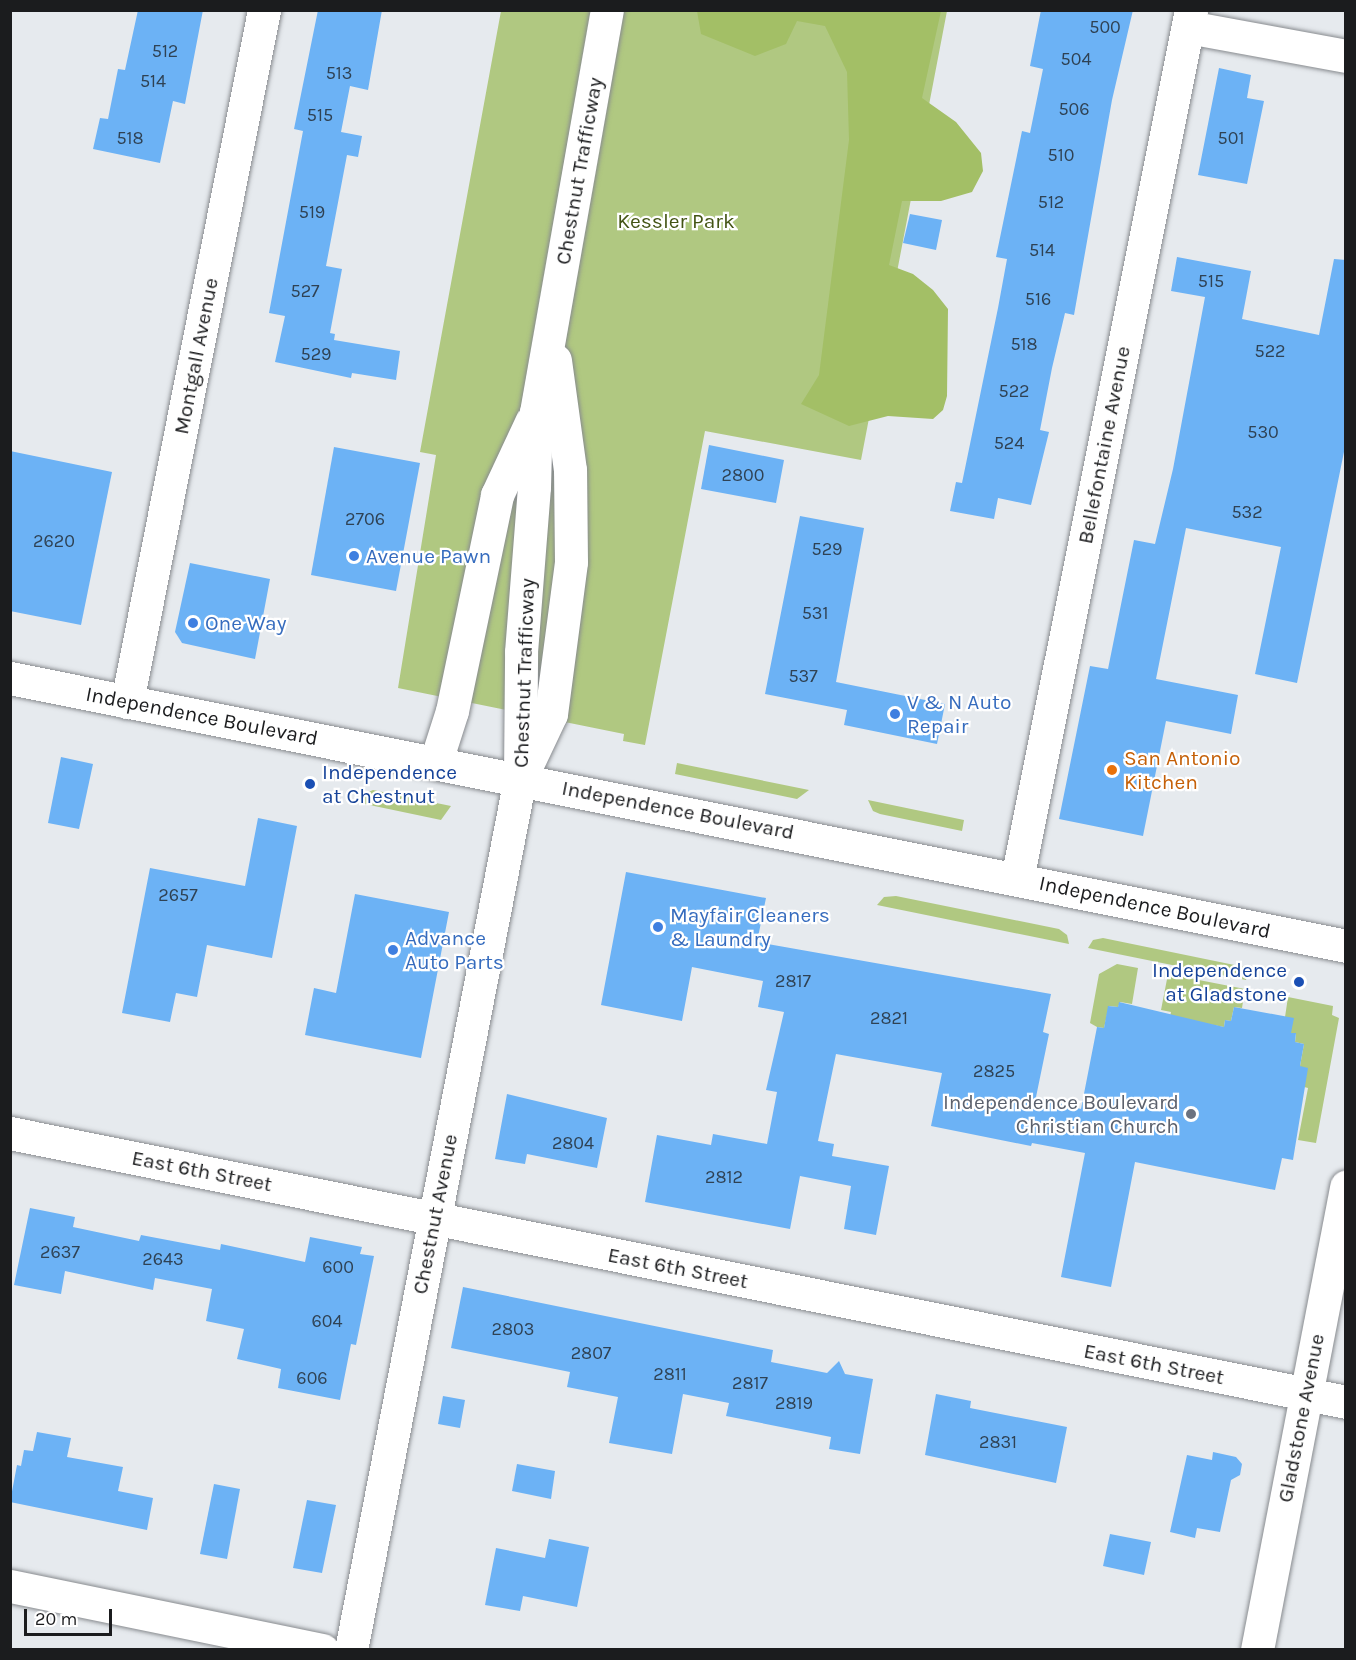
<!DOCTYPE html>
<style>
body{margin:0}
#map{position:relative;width:1356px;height:1660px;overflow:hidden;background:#e6eaee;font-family:Karla,sans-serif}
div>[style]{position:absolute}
.green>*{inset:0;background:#b0c881}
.forest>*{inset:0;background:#a3bf66}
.building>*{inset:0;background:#6cb2f5}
.roads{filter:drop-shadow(0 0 2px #888b8f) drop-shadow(0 0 2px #888b8f)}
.minor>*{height:33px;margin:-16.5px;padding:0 16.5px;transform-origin:16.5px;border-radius:16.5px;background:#fff}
.major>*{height:33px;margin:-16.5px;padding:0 16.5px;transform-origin:16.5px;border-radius:16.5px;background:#fff}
.dots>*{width:16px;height:16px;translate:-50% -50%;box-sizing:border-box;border:3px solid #fff;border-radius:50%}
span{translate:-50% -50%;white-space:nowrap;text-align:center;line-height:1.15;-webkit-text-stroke:4.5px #fff;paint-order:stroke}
.number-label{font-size:18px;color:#2f4254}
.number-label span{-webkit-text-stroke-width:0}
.street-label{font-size:21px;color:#1b1c1e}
.park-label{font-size:21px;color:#435414}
.shop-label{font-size:21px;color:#366cbe}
.left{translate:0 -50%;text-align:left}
.food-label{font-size:21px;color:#c56008}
.transit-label{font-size:21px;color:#164399}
.right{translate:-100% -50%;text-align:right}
.worship-label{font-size:21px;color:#5b616d}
.frame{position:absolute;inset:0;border:12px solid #1b1c1e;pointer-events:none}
.scale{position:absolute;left:24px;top:1609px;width:88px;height:27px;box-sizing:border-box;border:3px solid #1b1c1e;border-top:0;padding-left:8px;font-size:18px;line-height:21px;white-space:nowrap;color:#1b1c1e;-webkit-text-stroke:4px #fff;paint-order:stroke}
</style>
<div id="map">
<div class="green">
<div style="clip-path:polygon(501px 11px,947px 11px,861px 460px,705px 431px,645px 745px,623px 741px,624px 734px,398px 688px,436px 455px,420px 452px)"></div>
<div style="clip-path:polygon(677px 763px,809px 790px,797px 799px,675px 774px)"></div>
<div style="clip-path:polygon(373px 790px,451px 806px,441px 820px,360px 803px,364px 794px)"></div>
<div style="clip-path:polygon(868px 800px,964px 820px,962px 831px,880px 814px,873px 811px)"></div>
<div style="clip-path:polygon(896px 896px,1059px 929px,1067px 935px,1069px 944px,877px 905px,884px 897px)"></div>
<div style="clip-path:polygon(1103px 938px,1249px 968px,1246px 980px,1088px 948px,1093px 940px)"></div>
<div style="clip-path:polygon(1117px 964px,1138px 968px,1132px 1004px,1120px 1002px,1118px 1007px,1109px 1006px,1104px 1028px,1097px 1027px,1090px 1023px,1099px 974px)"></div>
<div style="clip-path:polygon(1168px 974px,1245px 989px,1242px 1008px,1234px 1007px,1231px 1021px,1225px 1020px,1224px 1027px,1170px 1017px,1171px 1012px,1161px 1010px)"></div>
<div style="clip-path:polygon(1288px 997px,1333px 1006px,1332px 1015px,1339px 1018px,1316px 1143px,1298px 1140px,1308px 1088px,1304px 1087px,1300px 1066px,1304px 1044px,1295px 1042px,1296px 1034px,1291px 1033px,1285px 1017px)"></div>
</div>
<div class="forest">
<div style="clip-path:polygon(697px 11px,941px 11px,922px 98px,956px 122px,981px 153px,983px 171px,972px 192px,941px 201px,902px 201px,889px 265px,913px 274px,933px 290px,948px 309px,947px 396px,943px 410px,933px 419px,888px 416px,849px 426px,801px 404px,819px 375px,849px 140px,847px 72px,825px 26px,797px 21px,786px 44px,755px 56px,701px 34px)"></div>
</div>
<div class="building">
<div style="clip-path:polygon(138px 10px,203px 10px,185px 104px,173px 101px,160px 163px,93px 149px,100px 118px,108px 119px,118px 69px,125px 70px)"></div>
<div style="clip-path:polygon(318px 10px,382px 10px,368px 90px,350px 86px,341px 132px,362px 136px,358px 157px,347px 155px,326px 266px,342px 269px,330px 333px,335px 334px,334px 340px,400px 351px,396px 380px,352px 373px,351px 378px,275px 362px,285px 316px,269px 313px,303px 131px,294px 129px)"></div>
<div style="clip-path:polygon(1041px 10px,1133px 10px,1112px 100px,1074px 315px,1065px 313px,1052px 368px,1040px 430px,1049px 432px,1031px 505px,998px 498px,994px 519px,950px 511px,956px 482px,962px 483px,998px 308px,1007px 259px,996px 257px,1022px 131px,1030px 133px,1043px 69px,1030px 66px)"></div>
<div style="clip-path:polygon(1219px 68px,1251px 75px,1247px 98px,1264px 101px,1247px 184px,1198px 175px)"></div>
<div style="clip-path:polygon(910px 214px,942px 220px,936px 250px,903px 243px)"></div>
<div style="clip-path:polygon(1177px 257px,1251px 271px,1242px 319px,1319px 335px,1334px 259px,1346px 260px,1346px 442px,1297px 683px,1255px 674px,1281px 547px,1186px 528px,1156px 679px,1238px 695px,1231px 734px,1166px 721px,1143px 836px,1059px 819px,1090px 666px,1108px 669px,1134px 540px,1155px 544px,1173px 469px,1205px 297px,1171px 291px)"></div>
<div style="clip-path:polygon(709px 445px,784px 460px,776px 503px,701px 489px)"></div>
<div style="clip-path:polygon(334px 447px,420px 463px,396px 591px,311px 575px)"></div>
<div style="clip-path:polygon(10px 451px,112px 472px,81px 625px,10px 611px)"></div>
<div style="clip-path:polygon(800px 516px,864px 528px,836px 682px,945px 704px,937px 744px,844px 725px,847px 710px,765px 694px)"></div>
<div style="clip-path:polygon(190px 563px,270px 579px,255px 659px,182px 643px,175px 632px)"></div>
<div style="clip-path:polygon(61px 757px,93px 764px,79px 829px,48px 823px)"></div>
<div style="clip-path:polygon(258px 818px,297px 826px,272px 958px,207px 945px,197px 997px,176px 993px,170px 1022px,122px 1013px,150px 868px,245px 886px)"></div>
<div style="clip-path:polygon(626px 872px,766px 898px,757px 942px,1051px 994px,1043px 1032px,1049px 1034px,1036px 1097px,1081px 1109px,1097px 1027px,1104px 1028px,1108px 1006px,1118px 1007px,1119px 1002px,1224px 1027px,1225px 1020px,1231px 1021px,1234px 1007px,1294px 1018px,1291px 1033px,1296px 1033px,1295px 1042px,1304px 1044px,1300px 1066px,1308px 1068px,1293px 1160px,1282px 1158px,1275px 1190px,1135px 1162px,1111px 1287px,1061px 1277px,1085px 1153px,1032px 1143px,1031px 1146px,931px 1126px,942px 1073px,836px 1054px,818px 1141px,834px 1144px,832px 1156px,889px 1166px,876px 1235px,844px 1229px,851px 1186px,800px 1176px,790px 1229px,645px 1202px,657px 1135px,711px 1145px,713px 1134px,767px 1144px,777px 1092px,766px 1090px,784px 1012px,758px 1007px,763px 981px,692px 967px,682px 1021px,601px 1005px)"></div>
<div style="clip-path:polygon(355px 894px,449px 912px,421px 1058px,305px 1035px,314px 988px,336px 993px)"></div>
<div style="clip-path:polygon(507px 1094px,607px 1118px,597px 1168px,527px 1154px,525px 1164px,495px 1159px)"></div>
<div style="clip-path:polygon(30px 1208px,75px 1217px,73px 1227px,139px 1241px,141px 1235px,220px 1250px,221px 1244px,305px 1262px,310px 1237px,362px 1247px,360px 1254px,374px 1256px,356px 1345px,351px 1344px,340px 1400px,278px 1388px,281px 1369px,237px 1359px,244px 1329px,206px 1321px,212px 1289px,155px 1278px,153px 1290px,65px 1271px,61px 1294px,14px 1285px)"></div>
<div style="clip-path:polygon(463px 1287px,773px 1350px,771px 1362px,827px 1373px,839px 1361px,845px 1374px,873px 1379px,860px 1454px,829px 1449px,831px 1437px,726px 1416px,729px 1403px,683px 1394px,672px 1454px,609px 1443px,618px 1397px,567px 1387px,570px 1372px,451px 1348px)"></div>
<div style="clip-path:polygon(936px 1394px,971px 1401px,970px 1408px,1067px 1427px,1056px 1483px,925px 1455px)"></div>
<div style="clip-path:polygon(443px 1396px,465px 1400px,460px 1428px,438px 1424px)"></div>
<div style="clip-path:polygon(37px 1432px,71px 1438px,67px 1457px,123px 1467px,118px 1491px,153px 1498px,147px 1530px,10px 1502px,17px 1465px,21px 1466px,24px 1450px,33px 1451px)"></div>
<div style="clip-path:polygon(1213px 1452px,1236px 1457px,1242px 1464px,1240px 1475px,1231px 1480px,1220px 1532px,1197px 1528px,1195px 1538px,1170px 1532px,1187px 1455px,1212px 1460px)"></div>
<div style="clip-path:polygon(517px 1464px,555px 1471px,551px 1499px,512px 1491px)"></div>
<div style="clip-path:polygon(214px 1484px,240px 1489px,227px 1559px,200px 1554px)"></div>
<div style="clip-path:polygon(307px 1500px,336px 1505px,322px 1573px,293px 1568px)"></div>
<div style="clip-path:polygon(1110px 1534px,1151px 1542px,1144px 1575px,1103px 1566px)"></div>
<div style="clip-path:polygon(549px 1539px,589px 1547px,577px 1607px,523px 1596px,520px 1611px,485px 1605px,496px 1548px,545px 1558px)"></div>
</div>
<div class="roads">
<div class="minor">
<div style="left:1188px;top:27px;width:161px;rotate:10.4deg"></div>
<div style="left:127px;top:702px;width:705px;rotate:-78.8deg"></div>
<div style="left:436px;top:761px;width:52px;rotate:-72.3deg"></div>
<div style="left:452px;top:711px;width:221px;rotate:-78.2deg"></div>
<div style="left:497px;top:495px;width:81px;rotate:-65deg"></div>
<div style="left:524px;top:771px;width:63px;rotate:-64.7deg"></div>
<div style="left:551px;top:714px;width:153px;rotate:-82.5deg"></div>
<div style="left:571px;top:562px;width:92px;rotate:-90.6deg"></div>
<div style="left:570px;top:470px;width:111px;rotate:-97.8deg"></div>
<div style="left:1017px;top:879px;width:886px;rotate:-78.68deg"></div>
<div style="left:10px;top:1133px;width:1363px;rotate:11.38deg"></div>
<div style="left:10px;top:1586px;width:319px;rotate:11.6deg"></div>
<div style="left:351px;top:1650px;width:888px;rotate:-79.03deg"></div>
<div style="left:520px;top:778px;width:126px;rotate:-89.5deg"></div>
<div style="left:521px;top:652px;width:166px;rotate:-85.5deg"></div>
<div style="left:534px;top:487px;width:75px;rotate:-88.5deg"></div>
<div style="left:536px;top:412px;width:408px;rotate:-80deg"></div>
<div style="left:1257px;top:1650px;width:472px;rotate:-79.1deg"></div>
</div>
<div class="major">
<div style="left:10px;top:678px;width:1363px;rotate:11.34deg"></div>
</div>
</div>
<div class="dots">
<div style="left:354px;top:556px;background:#3f7fe0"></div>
<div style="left:193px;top:623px;background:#3f7fe0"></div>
<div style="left:895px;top:714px;background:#3f7fe0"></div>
<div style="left:1112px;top:770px;background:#e8710a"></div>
<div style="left:310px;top:784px;background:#1a4fb4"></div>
<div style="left:658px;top:927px;background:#3f7fe0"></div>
<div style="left:393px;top:950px;background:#3f7fe0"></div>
<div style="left:1299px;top:982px;background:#1a4fb4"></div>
<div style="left:1191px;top:1114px;background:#6b7280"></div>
</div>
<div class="number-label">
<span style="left:1105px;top:27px">500</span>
<span style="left:165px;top:51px">512</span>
<span style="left:1076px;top:59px">504</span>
<span style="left:339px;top:73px">513</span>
<span style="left:153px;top:81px">514</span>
<span style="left:1074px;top:109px">506</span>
<span style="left:320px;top:115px">515</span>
<span style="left:130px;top:138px">518</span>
<span style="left:1231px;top:138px">501</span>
<span style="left:1061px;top:155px">510</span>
<span style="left:1051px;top:202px">512</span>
<span style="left:312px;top:212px">519</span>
<span style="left:1042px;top:250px">514</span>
<span style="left:1211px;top:281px">515</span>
<span style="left:305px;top:291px">527</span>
<span style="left:1038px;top:299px">516</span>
<span style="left:1024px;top:344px">518</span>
<span style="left:1270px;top:351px">522</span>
<span style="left:316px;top:354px">529</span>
<span style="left:1014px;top:391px">522</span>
<span style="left:1263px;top:432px">530</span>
<span style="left:1009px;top:443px">524</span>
<span style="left:743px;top:475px">2800</span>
<span style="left:1247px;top:512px">532</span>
<span style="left:365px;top:519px">2706</span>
<span style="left:54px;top:541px">2620</span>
<span style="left:827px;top:549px">529</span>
<span style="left:815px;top:613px">531</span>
<span style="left:803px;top:676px">537</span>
<span style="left:178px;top:895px">2657</span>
<span style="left:793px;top:981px">2817</span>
<span style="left:889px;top:1018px">2821</span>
<span style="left:994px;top:1071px">2825</span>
<span style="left:573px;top:1143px">2804</span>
<span style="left:724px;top:1177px">2812</span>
<span style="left:60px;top:1252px">2637</span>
<span style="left:163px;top:1259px">2643</span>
<span style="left:338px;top:1267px">600</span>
<span style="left:327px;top:1321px">604</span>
<span style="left:513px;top:1329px">2803</span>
<span style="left:591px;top:1353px">2807</span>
<span style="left:670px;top:1374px">2811</span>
<span style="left:312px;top:1378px">606</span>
<span style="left:750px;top:1383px">2817</span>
<span style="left:794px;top:1403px">2819</span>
<span style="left:998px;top:1442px">2831</span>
</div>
<div class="street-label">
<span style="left:579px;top:171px;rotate:-80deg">Chestnut Trafficway</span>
<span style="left:196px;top:356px;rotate:-79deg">Montgall Avenue</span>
<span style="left:1104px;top:445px;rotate:-79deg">Bellefontaine Avenue</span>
<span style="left:524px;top:673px;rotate:-88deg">Chestnut Trafficway</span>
<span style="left:202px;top:716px;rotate:11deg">Independence Boulevard</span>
<span style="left:678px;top:810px;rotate:11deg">Independence Boulevard</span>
<span style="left:1155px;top:907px;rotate:12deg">Independence Boulevard</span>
<span style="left:202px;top:1171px;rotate:11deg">East 6th Street</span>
<span style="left:435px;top:1214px;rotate:-79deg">Chestnut Avenue</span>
<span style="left:678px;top:1268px;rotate:11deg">East 6th Street</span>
<span style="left:1154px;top:1364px;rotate:11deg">East 6th Street</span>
<span style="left:1301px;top:1418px;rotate:-79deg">Gladstone Avenue</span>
</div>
<div class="park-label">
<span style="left:676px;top:221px">Kessler Park</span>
</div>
<div class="shop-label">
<span class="left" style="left:366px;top:556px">Avenue Pawn</span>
<span class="left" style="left:205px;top:623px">One Way</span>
<span class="left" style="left:907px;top:714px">V &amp; N Auto<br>Repair</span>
<span class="left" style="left:670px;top:927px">Mayfair Cleaners<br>&amp; Laundry</span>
<span class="left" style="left:405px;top:950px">Advance<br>Auto Parts</span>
</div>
<div class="food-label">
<span class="left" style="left:1124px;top:770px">San Antonio<br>Kitchen</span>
</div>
<div class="transit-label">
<span class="left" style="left:322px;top:784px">Independence<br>at Chestnut</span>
<span class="right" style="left:1287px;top:982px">Independence<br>at Gladstone</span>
</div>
<div class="worship-label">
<span class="right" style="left:1179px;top:1114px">Independence Boulevard<br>Christian Church</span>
</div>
<div class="frame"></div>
<div class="scale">20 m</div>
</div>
